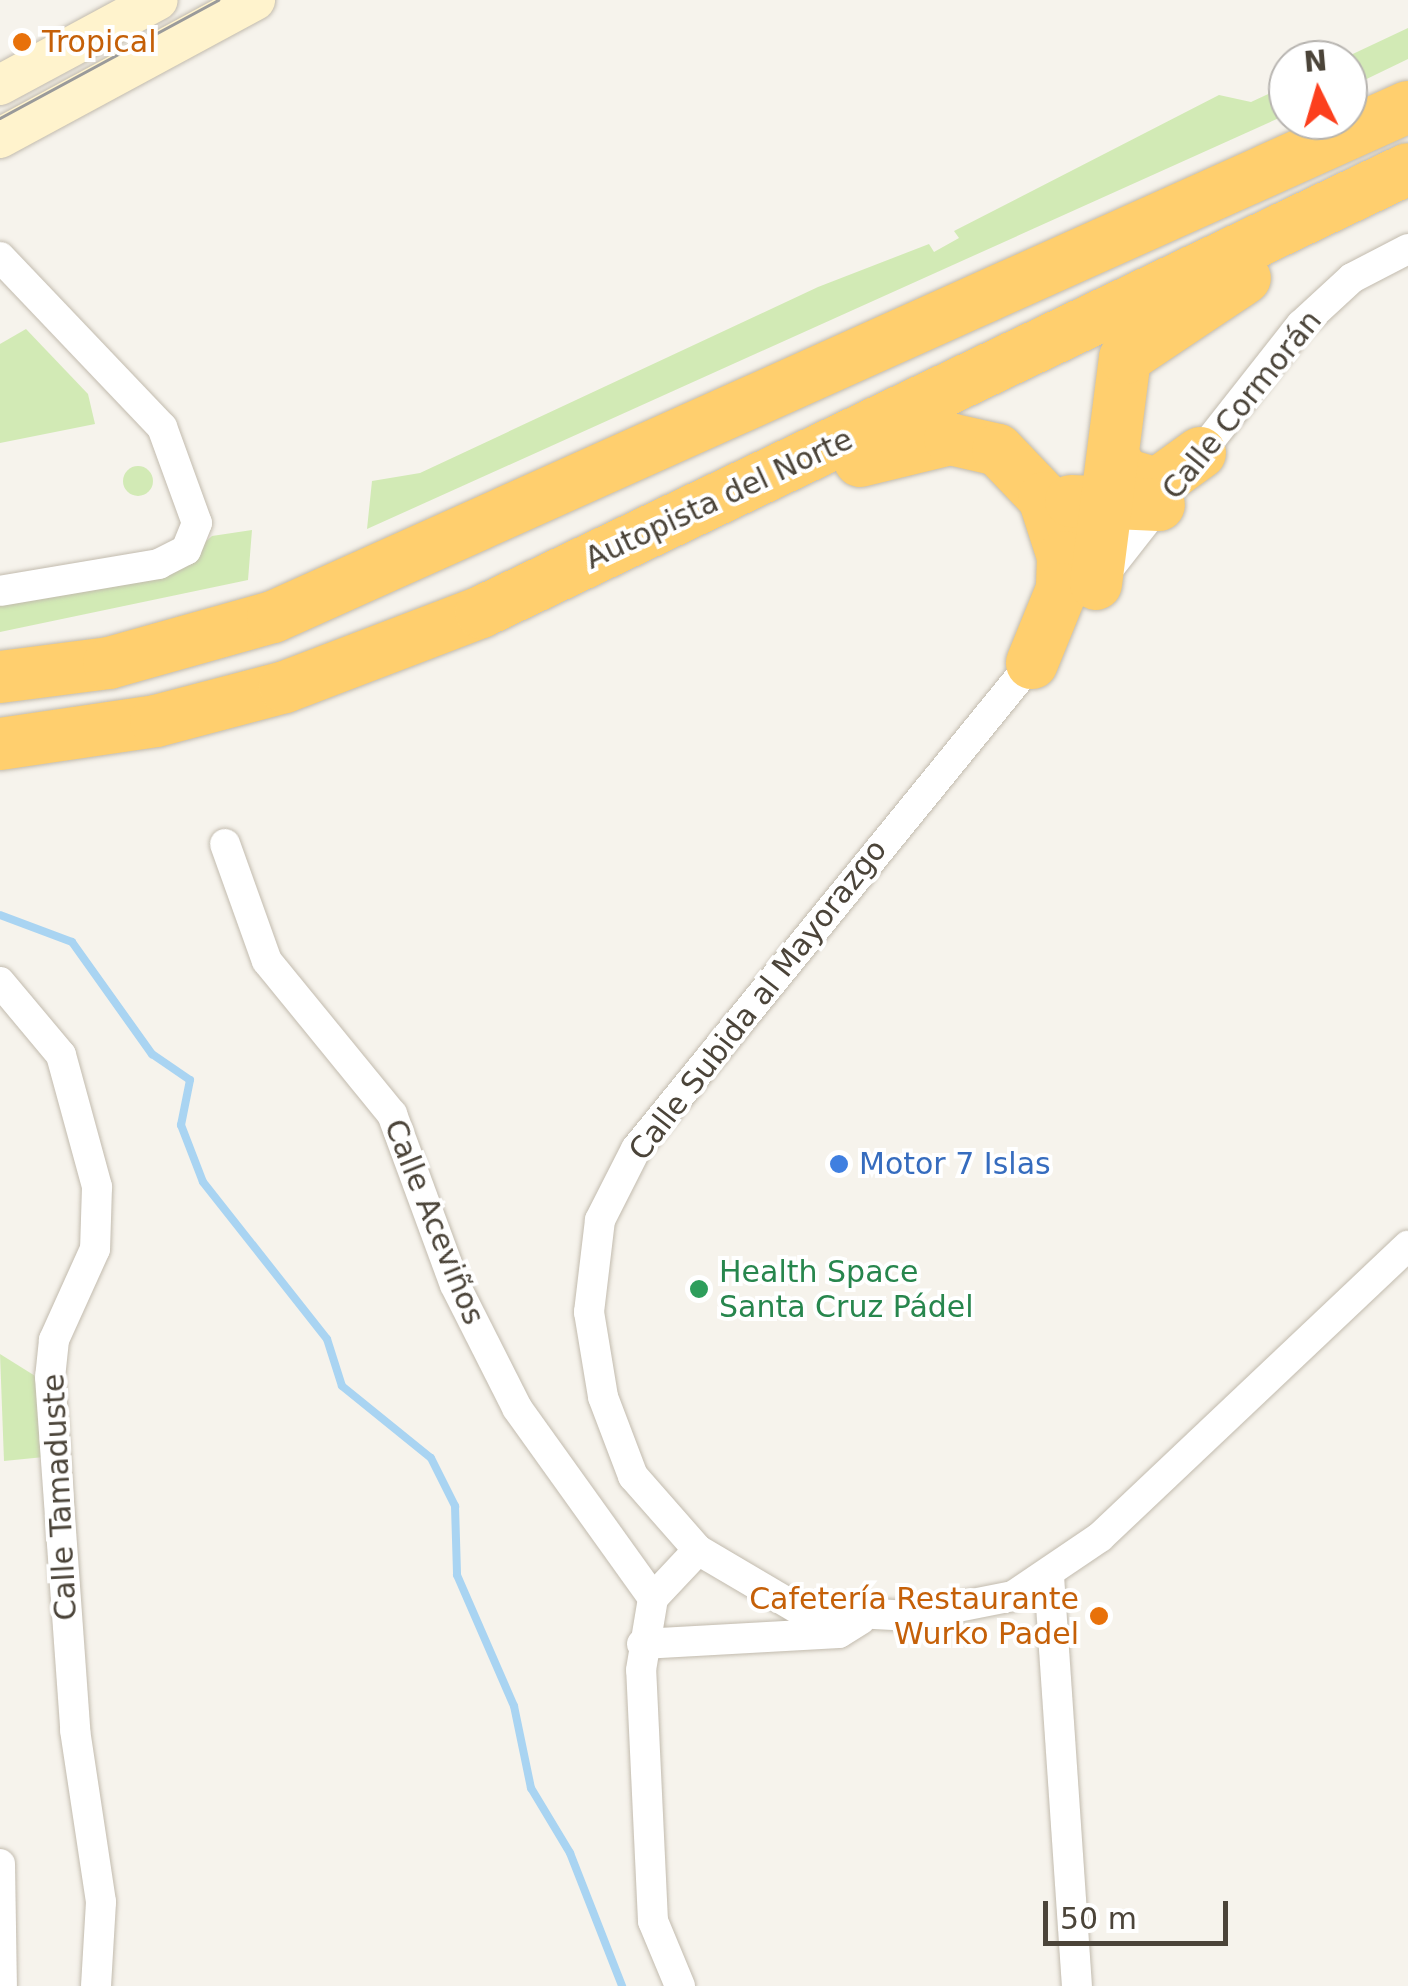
<!DOCTYPE html>
<meta charset="utf-8">
<style>
body{margin:0}
#map{position:relative;width:1408px;height:1986px;overflow:hidden;background:#f6f3ec;font-family:"DejaVu Sans",sans-serif}
div>[style]{position:absolute}
.green>*{inset:0;background:#d2eab5}
.round{border-radius:50%}
.stream>*{height:8px;margin:-4px;padding:0 4px;transform-origin:4px;border-radius:4px;background:#a9d4f2}
.roads{filter:drop-shadow(0 0 2px #c2bbae) drop-shadow(0 0 2px #c2bbae)}
.street>*{height:30px;margin:-15px;padding:0 15px;transform-origin:15px;border-radius:15px;background:#fff}
.secondary>*{height:40px;margin:-20px;padding:0 20px;transform-origin:20px;border-radius:20px;background:#fff3cd}
.highway>*{height:52px;margin:-26px;padding:0 26px;transform-origin:26px;border-radius:26px;background:#ffcf6e}
.tram>*{height:2.5px;margin:-1.25px;padding:0 1.25px;transform-origin:1.25px;border-radius:1.25px;background:#9a9a9a}
.dots>*{width:28px;height:28px;translate:-50% -50%;box-sizing:border-box;border:5px solid #fff;border-radius:50%}
span{translate:-50% -50%;white-space:nowrap;text-align:center;line-height:1.15;-webkit-text-stroke:8px #fff;paint-order:stroke}
.food-label{font-size:30px;color:#c56008}
.left{translate:0 -50%;text-align:left}
.right{translate:-100% -50%;text-align:right}
.street-label{font-size:30px;color:#4b4439}
.shop-label{font-size:30px;color:#366cbe}
.leisure-label{font-size:30px;color:#27864d}
.north{position:absolute;left:1268px;top:40px;width:100px;height:100px;box-sizing:border-box;background:#fff;border:2px solid #b7b4b0;border-radius:50%;rotate:355deg;font-size:28px;font-weight:700;line-height:40px;text-align:center;color:#4b4439}
.north::after{content:'';display:block;margin:auto;width:35px;height:45px;background:#fc3f1d;clip-path:polygon(50% 0,100% 100%,50% 72%,0 100%)}
.scale{position:absolute;left:1043px;top:1901px;width:185px;height:45px;box-sizing:border-box;border:5px solid #4b4439;border-top:0;padding-left:12px;font-size:30px;line-height:35px;white-space:nowrap;color:#4b4439;-webkit-text-stroke:8px #fff;paint-order:stroke}
</style>
<div id="map">
<div class="green">
<div style="clip-path:polygon(1408px 28px,1408px 59px,1348px 88px,1348px 60px,1340px 60px)"></div>
<div style="clip-path:polygon(1288px 85px,1288px 114px,367px 529px,372px 481px,420px 473px,818px 287px,929px 244px,934px 252px,959px 238px,954px 231px,1219px 95px,1251px 102px)"></div>
<div style="clip-path:polygon(26px 329px,88px 394px,95px 424px,0 443px,0 344px)"></div>
<div class="round" style="left:123px;top:466px;width:30px;height:30px"></div>
<div style="clip-path:polygon(252px 530px,248px 580px,0 632px,0 602px,177px 567px,212px 536px)"></div>
<div style="clip-path:polygon(0 1354px,40px 1379px,44px 1457px,4px 1461px)"></div>
</div>
<div class="stream">
<div style="left:0;top:915px;width:77px;rotate:20.6deg"></div>
<div style="left:72px;top:942px;width:138px;rotate:54.5deg"></div>
<div style="left:152px;top:1054px;width:46px;rotate:34.4deg"></div>
<div style="left:190px;top:1080px;width:46px;rotate:101.3deg"></div>
<div style="left:181px;top:1125px;width:61px;rotate:68.9deg"></div>
<div style="left:203px;top:1182px;width:200px;rotate:51.7deg"></div>
<div style="left:327px;top:1339px;width:49px;rotate:72.3deg"></div>
<div style="left:342px;top:1386px;width:114px;rotate:39deg"></div>
<div style="left:431px;top:1458px;width:54px;rotate:63.4deg"></div>
<div style="left:455px;top:1506px;width:69px;rotate:88.3deg"></div>
<div style="left:457px;top:1575px;width:143px;rotate:66.5deg"></div>
<div style="left:514px;top:1706px;width:84px;rotate:78.3deg"></div>
<div style="left:531px;top:1788px;width:76px;rotate:59deg"></div>
<div style="left:570px;top:1853px;width:143px;rotate:68.6deg"></div>
</div>
<div class="roads">
<div class="street">
<div style="left:0;top:257px;width:235px;rotate:46.4deg"></div>
<div style="left:162px;top:427px;width:102px;rotate:70deg"></div>
<div style="left:197px;top:523px;width:29px;rotate:112deg"></div>
<div style="left:186px;top:550px;width:30px;rotate:153deg"></div>
<div style="left:159px;top:564px;width:161px;rotate:170.4deg"></div>
<div style="left:1193px;top:462px;width:174px;rotate:-51.8deg"></div>
<div style="left:1301px;top:325px;width:69px;rotate:-42.7deg"></div>
<div style="left:1352px;top:278px;width:63px;rotate:-27.4deg"></div>
<div style="left:1103px;top:576px;width:99px;rotate:-52deg"></div>
<div style="left:1042px;top:650px;width:643px;rotate:129.13deg"></div>
<div style="left:636px;top:1149px;width:80px;rotate:116.9deg"></div>
<div style="left:600px;top:1220px;width:93px;rotate:96.8deg"></div>
<div style="left:589px;top:1312px;width:86px;rotate:80.6deg"></div>
<div style="left:603px;top:1397px;width:85px;rotate:69.2deg"></div>
<div style="left:633px;top:1476px;width:98px;rotate:48.7deg"></div>
<div style="left:698px;top:1550px;width:118px;rotate:30.5deg"></div>
<div style="left:800px;top:1610px;width:112px;rotate:3.1deg"></div>
<div style="left:912px;top:1616px;width:103px;rotate:-11.2deg"></div>
<div style="left:1013px;top:1596px;width:105px;rotate:-34.1deg"></div>
<div style="left:1100px;top:1537px;width:424px;rotate:-43.4deg"></div>
<div style="left:225px;top:844px;width:124px;rotate:70.3deg"></div>
<div style="left:267px;top:961px;width:198px;rotate:50.8deg"></div>
<div style="left:392px;top:1114px;width:182px;rotate:69.8deg"></div>
<div style="left:455px;top:1285px;width:138px;rotate:63.2deg"></div>
<div style="left:517px;top:1408px;width:234px;rotate:54.4deg"></div>
<div style="left:0;top:982px;width:95px;rotate:50.1deg"></div>
<div style="left:61px;top:1055px;width:137px;rotate:74.7deg"></div>
<div style="left:97px;top:1187px;width:62px;rotate:91.8deg"></div>
<div style="left:95px;top:1249px;width:100px;rotate:114.3deg"></div>
<div style="left:54px;top:1340px;width:37px;rotate:96deg"></div>
<div style="left:50px;top:1377px;width:354px;rotate:85.9deg"></div>
<div style="left:75px;top:1730px;width:174px;rotate:81.4deg"></div>
<div style="left:101px;top:1902px;width:84px;rotate:93.4deg"></div>
<div style="left:1049px;top:1576px;width:411px;rotate:86.1deg"></div>
<div style="left:642px;top:1644px;width:197px;rotate:-3.2deg"></div>
<div style="left:839px;top:1633px;width:25px;rotate:-32deg"></div>
<div style="left:0;top:1864px;width:122px;rotate:89.1deg"></div>
<div style="left:680px;top:1986px;width:70px;rotate:-112.6deg"></div>
<div style="left:653px;top:1921px;width:251px;rotate:-92.7deg"></div>
<div style="left:641px;top:1670px;width:73px;rotate:-80.5deg"></div>
<div style="left:653px;top:1598px;width:66px;rotate:-46.8deg"></div>
</div>
<div class="secondary">
<div style="left:0;top:85px;width:179px;rotate:-28.3deg"></div>
<div style="left:0;top:138px;width:290px;rotate:-28.4deg"></div>
</div>
<div class="highway">
<div style="left:860px;top:461px;width:93px;rotate:-13.7deg"></div>
<div style="left:950px;top:439px;width:49px;rotate:12.9deg"></div>
<div style="left:998px;top:450px;width:66px;rotate:46.2deg"></div>
<div style="left:1044px;top:498px;width:62px;rotate:72.1deg"></div>
<div style="left:1063px;top:557px;width:32px;rotate:92deg"></div>
<div style="left:1062px;top:589px;width:80px;rotate:112.1deg"></div>
<div style="left:1116px;top:461px;width:15px;rotate:58deg"></div>
<div style="left:1124px;top:474px;width:34px;rotate:17deg"></div>
<div style="left:1157px;top:484px;width:53px;rotate:-35.8deg"></div>
<div style="left:1071px;top:501px;width:88px;rotate:2.6deg"></div>
<div style="left:1096px;top:584px;width:228px;rotate:-82.7deg"></div>
<div style="left:1125px;top:358px;width:144px;rotate:-33.7deg"></div>
<div style="left:0;top:677px;width:110px;rotate:-7.3deg"></div>
<div style="left:109px;top:663px;width:170px;rotate:-15.7deg"></div>
<div style="left:273px;top:617px;width:1244px;rotate:-24.2deg"></div>
<div style="left:0;top:744px;width:158px;rotate:-8.4deg"></div>
<div style="left:156px;top:721px;width:133px;rotate:-14.8deg"></div>
<div style="left:285px;top:687px;width:210px;rotate:-20.9deg"></div>
<div style="left:481px;top:612px;width:1027px;rotate:-25.54deg"></div>
</div>
</div>
<div class="tram">
<div style="left:0;top:118px;width:248px;rotate:-28.4deg"></div>
</div>
<div class="dots">
<div style="left:22px;top:42px;background:#e8710a"></div>
<div style="left:839px;top:1164px;background:#3f7fe0"></div>
<div style="left:699px;top:1289px;background:#2e9e5b"></div>
<div style="left:1099px;top:1616px;background:#e8710a"></div>
</div>
<div class="food-label">
<span class="left" style="left:42px;top:42px">Tropical</span>
<span class="right" style="left:1079px;top:1616px">Cafetería Restaurante<br>Wurko Padel</span>
</div>
<div class="street-label">
<span style="left:1242px;top:405px;rotate:-51deg">Calle Cormorán</span>
<span style="left:719px;top:499px;rotate:-25deg">Autopista del Norte</span>
<span style="left:758px;top:1000px;rotate:-52deg">Calle Subida al Mayorazgo</span>
<span style="left:434px;top:1222px;rotate:68deg">Calle Aceviños</span>
<span style="left:60px;top:1497px;rotate:-93deg">Calle Tamaduste</span>
</div>
<div class="shop-label">
<span class="left" style="left:859px;top:1164px">Motor 7 Islas</span>
</div>
<div class="leisure-label">
<span class="left" style="left:719px;top:1289px">Health Space<br>Santa Cruz Pádel</span>
</div>
<div class="north">N</div>
<div class="scale">50 m</div>
</div>
